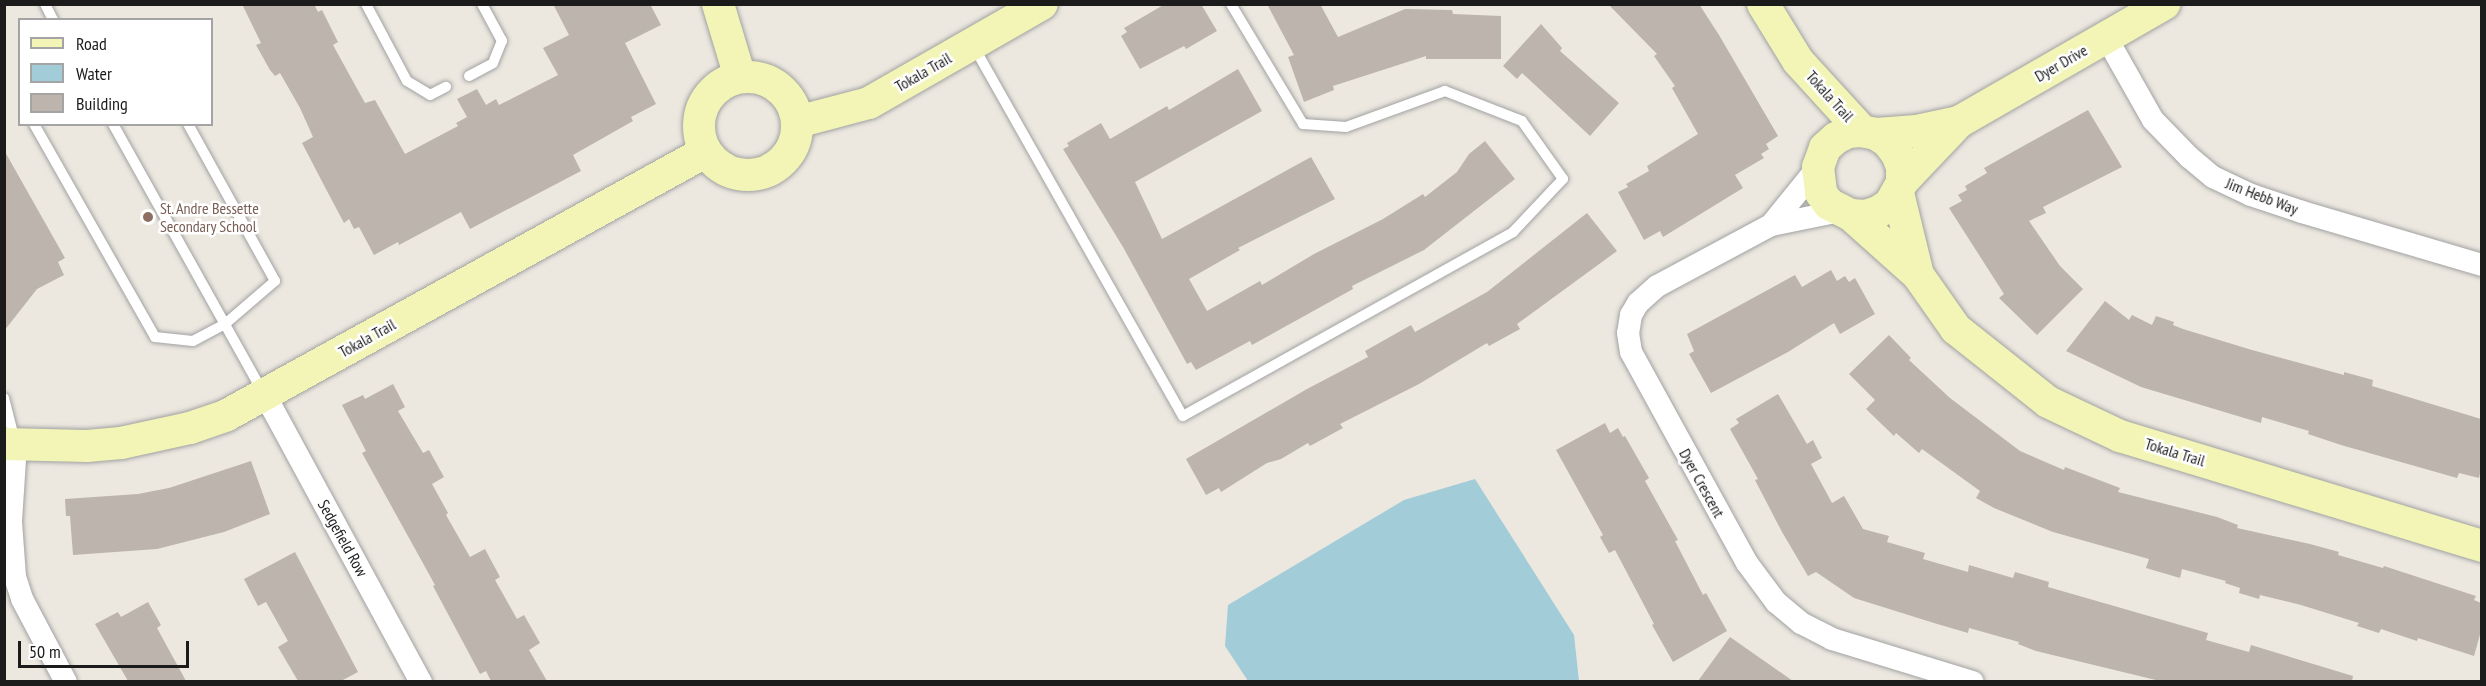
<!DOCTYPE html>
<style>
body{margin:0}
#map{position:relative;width:2486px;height:686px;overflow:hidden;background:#ece8e0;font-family:"PT Sans Narrow",sans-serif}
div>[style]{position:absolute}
.water>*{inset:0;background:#a2ccd8}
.building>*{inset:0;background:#bcb4ad}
.roads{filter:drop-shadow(0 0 2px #a2a2a2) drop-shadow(0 0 2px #a2a2a2)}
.lane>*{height:10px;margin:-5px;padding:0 5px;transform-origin:5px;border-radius:5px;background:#fff}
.street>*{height:22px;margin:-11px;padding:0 11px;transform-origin:11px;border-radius:11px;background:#fff}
.secondary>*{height:32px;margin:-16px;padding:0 16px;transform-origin:16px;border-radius:16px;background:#f2f5b5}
.secondary>.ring{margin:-16px;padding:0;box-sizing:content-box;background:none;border:32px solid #f2f5b5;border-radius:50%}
.dots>*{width:16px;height:16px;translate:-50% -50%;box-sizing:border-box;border:3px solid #fff;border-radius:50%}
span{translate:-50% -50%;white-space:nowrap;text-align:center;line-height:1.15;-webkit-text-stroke:5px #fff;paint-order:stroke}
.street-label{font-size:16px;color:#1b1b1b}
.education-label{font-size:16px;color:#785e54}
.left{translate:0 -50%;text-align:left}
.frame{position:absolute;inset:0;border:6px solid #1b1b1b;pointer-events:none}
.legend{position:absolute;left:18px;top:18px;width:195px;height:108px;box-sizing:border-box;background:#fff;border:2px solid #a4a4a4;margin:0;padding:8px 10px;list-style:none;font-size:18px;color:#1b1b1b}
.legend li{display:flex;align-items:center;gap:12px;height:30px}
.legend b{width:30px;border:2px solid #a4a4a4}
.scale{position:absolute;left:18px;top:641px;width:171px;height:27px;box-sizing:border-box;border:3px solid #1b1b1b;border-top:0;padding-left:8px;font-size:18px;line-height:21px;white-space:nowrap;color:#1b1b1b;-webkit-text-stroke:4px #fff;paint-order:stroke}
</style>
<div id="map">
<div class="water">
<div style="clip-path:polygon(1475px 479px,1574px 635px,1579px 681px,1248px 681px,1225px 646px,1228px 605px,1404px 500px)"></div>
</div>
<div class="building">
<div style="clip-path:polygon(242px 4px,314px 4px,318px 12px,322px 10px,338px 42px,333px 45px,365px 103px,375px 100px,405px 154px,458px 126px,456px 123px,467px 117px,457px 99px,477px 89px,486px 105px,496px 99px,499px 105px,558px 75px,543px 48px,569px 35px,553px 4px,650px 4px,661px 25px,625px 43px,656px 104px,631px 117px,633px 121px,573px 155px,581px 171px,470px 229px,461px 212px,399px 245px,398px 242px,374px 255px,359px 227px,354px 229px,349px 219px,344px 223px,327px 191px,302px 143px,313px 137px,300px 108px,280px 73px,275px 76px,270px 70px,256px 45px,261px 43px)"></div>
<div style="clip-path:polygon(1165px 4px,1201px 4px,1217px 31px,1186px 49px,1184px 46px,1140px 69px,1121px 36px,1127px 32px,1124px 28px)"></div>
<div style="clip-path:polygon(1267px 4px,1320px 4px,1338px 37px,1405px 9px,1452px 10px,1453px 14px,1501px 16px,1501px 59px,1426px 59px,1426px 56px,1333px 86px,1334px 90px,1304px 102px,1288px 57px,1294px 55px)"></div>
<div style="clip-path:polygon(1608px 4px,1699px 4px,1719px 35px,1778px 136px,1766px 144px,1769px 149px,1761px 154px,1764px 158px,1735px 175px,1743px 188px,1663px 237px,1660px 231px,1644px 240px,1618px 192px,1628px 187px,1626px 184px,1649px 171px,1647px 166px,1698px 134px,1672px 88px,1675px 86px,1654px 56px,1657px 54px)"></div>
<div style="clip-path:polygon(1541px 24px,1562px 48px,1560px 51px,1619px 103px,1590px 136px,1522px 73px,1517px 79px,1503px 66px)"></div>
<div style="clip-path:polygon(1238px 69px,1262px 111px,1135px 182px,1162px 239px,1311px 157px,1335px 199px,1238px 248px,1240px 250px,1189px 279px,1207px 311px,1260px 281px,1262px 285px,1314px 254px,1383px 219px,1423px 194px,1425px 197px,1457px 172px,1469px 154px,1485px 141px,1515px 179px,1424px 250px,1352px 286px,1353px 289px,1261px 340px,1252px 345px,1250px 341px,1196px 370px,1191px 362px,1187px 364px,1123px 247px,1063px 149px,1069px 146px,1067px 143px,1101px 123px,1110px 139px,1167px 106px,1169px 110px)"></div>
<div style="clip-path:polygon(2088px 110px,2122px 167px,2043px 207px,2046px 213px,2029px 221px,2060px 266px,2083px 289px,2037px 335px,1999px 298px,2004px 294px,1949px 208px,1962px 201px,1958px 195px,1967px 190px,1965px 186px,1987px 173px,1984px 168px)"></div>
<div style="clip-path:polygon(4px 150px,65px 258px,58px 262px,64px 275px,37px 289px,4px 331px)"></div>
<div style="clip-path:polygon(1587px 213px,1617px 251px,1517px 324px,1520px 329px,1489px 346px,1487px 343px,1419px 384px,1340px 424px,1343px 428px,1310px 446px,1308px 443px,1281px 459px,1267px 463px,1221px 492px,1219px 488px,1206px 495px,1186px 459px,1307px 389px,1368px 357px,1365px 351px,1411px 325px,1415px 332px,1487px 292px)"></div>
<div style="clip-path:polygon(1831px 270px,1837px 281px,1845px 276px,1849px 282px,1855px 278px,1875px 314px,1840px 334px,1834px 323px,1788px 352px,1711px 393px,1689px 354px,1694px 351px,1687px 334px,1795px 275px,1802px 287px)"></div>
<div style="clip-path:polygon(2105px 301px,2129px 320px,2132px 315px,2152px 325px,2156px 316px,2174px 322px,2173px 325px,2183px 329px,2252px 350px,2344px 375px,2344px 372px,2373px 380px,2372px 386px,2481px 419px,2481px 468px,2479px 478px,2459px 473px,2457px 478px,2341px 445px,2308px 434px,2309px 431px,2262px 417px,2261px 423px,2141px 387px,2066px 351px)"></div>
<div style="clip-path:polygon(1889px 335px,1911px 358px,1909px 360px,1950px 398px,2020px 451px,2064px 470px,2065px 467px,2120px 488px,2118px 492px,2217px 517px,2238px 525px,2237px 528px,2310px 544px,2339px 552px,2338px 555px,2383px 568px,2384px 566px,2476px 596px,2474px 600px,2481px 603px,2481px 631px,2474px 656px,2418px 638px,2417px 641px,2381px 629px,2379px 633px,2357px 626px,2359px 623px,2301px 605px,2260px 595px,2259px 599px,2239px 593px,2240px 588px,2225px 583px,2226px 581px,2182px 569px,2180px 578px,2146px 568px,2149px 559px,2053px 532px,1994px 508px,1976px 498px,1980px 491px,1922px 449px,1919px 453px,1896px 433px,1894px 436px,1866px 409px,1875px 400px,1849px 374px)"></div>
<div style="clip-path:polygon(393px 384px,405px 407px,398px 411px,423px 453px,429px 450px,444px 477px,432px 484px,448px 513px,446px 515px,470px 557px,485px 549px,500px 577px,495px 580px,517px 619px,524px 615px,540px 643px,529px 650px,547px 681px,491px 681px,486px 671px,480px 674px,433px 586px,435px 585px,362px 453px,366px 451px,342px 405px,363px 395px,365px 399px)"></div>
<div style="clip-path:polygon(1778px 394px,1807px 444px,1813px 440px,1822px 458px,1811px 464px,1832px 503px,1844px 496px,1863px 529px,1889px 536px,1887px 542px,1925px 553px,1923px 559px,1968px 572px,1969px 565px,2013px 578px,2015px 572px,2049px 582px,2048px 587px,2208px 633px,2206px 640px,2249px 652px,2251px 645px,2353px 676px,2352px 681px,2160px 681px,2036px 651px,2018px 644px,2019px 642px,1969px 628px,1968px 633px,1934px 623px,1854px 598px,1816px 572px,1808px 576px,1782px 532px,1755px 480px,1758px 479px,1730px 429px,1739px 423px,1736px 419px)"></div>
<div style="clip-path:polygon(1605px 423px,1610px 433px,1618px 428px,1623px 437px,1625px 436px,1649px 478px,1645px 481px,1678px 540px,1675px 541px,1703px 595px,1706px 593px,1727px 631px,1673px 662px,1652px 625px,1654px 624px,1615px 550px,1609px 553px,1600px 537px,1603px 535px,1556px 450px)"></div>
<div style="clip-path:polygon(251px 461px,270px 514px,224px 532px,157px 549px,73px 555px,70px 516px,66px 516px,65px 499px,138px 494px,169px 488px)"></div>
<div style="clip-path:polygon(295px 552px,358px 672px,341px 681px,298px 681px,278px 647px,288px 641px,266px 602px,258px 606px,244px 579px)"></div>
<div style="clip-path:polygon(148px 602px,161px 625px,157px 628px,186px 681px,128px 681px,95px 624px,118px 612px,121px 617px)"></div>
<div style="clip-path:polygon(1730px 637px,1793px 681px,1698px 681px)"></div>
</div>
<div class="roads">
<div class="lane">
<div style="left:45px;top:4px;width:18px;rotate:63deg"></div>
<div style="left:366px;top:4px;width:87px;rotate:62deg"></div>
<div style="left:407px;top:81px;width:27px;rotate:31deg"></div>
<div style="left:430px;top:95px;width:18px;rotate:-27deg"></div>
<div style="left:974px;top:47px;width:424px;rotate:60.5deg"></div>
<div style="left:1183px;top:416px;width:378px;rotate:-29.1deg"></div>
<div style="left:1513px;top:232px;width:73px;rotate:-46.7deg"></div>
<div style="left:1563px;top:179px;width:71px;rotate:-125.3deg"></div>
<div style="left:1522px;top:121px;width:83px;rotate:-158.7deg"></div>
<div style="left:1445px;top:91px;width:105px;rotate:160deg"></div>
<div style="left:1346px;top:127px;width:43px;rotate:-176deg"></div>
<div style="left:1303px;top:124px;width:140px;rotate:-121deg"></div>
<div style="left:469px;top:76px;width:27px;rotate:-28deg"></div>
<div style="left:493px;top:63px;width:24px;rotate:-68deg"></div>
<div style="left:502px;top:41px;width:42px;rotate:-118.4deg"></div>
<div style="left:34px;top:124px;width:245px;rotate:60.4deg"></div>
<div style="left:155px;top:337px;width:38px;rotate:6deg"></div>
<div style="left:193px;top:341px;width:36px;rotate:-28deg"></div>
<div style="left:225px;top:324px;width:66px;rotate:-40.7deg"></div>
<div style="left:275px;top:281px;width:179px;rotate:-119deg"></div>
<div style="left:113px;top:124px;width:307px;rotate:60.8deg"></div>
<div style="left:4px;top:398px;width:44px;rotate:75.7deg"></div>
</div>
<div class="street">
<div style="left:2106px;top:37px;width:95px;rotate:60.5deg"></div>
<div style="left:2153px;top:120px;width:52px;rotate:45.8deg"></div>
<div style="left:2189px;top:157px;width:31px;rotate:40deg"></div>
<div style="left:2213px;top:177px;width:42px;rotate:25.3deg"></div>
<div style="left:2251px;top:195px;width:54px;rotate:18.4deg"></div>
<div style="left:2302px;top:212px;width:188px;rotate:16.4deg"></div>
<div style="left:1840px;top:211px;width:70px;rotate:168.5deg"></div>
<div style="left:1771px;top:225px;width:129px;rotate:151.8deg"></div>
<div style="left:1657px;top:286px;width:25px;rotate:138deg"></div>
<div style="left:1638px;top:303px;width:14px;rotate:120deg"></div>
<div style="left:1631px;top:315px;width:18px;rotate:99deg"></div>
<div style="left:1628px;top:333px;width:19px;rotate:81deg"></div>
<div style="left:1631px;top:352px;width:241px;rotate:61.2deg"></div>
<div style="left:1747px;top:563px;width:49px;rotate:53.4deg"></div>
<div style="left:1776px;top:602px;width:33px;rotate:40deg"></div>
<div style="left:1801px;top:623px;width:35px;rotate:27deg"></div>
<div style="left:1832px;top:639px;width:147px;rotate:17deg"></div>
<div style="left:1771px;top:225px;width:75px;rotate:-51deg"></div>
<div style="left:265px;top:395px;width:327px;rotate:61.5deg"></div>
<div style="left:16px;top:444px;width:78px;rotate:93.7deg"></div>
<div style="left:11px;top:522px;width:55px;rotate:85.8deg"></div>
<div style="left:15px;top:577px;width:23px;rotate:72deg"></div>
<div style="left:22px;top:599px;width:94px;rotate:62.1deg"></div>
</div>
<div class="secondary">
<div style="left:718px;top:4px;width:76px;rotate:73.2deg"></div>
<div style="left:1763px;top:4px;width:67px;rotate:58.4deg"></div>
<div style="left:1798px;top:61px;width:95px;rotate:47.6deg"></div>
<div class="ring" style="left:699px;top:77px;width:66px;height:66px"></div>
<div style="left:797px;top:122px;width:74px;rotate:-14.8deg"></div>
<div style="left:869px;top:103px;width:199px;rotate:-29.8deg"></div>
<div style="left:1876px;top:134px;width:41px;rotate:-4.2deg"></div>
<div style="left:1917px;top:131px;width:43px;rotate:-12.1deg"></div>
<div style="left:1902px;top:182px;width:15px;rotate:-90deg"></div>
<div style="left:1902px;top:167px;width:14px;rotate:-111deg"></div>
<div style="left:1897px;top:154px;width:15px;rotate:-127deg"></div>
<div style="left:1888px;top:142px;width:14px;rotate:-146deg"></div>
<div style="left:1876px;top:134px;width:14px;rotate:-168deg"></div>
<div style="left:1862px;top:131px;width:14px;rotate:176deg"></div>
<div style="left:1848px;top:132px;width:13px;rotate:153deg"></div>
<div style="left:1836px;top:138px;width:15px;rotate:138deg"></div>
<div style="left:1825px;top:148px;width:20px;rotate:110deg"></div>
<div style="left:1818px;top:167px;width:26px;rotate:83deg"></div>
<div style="left:1821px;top:193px;width:14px;rotate:54deg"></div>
<div style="left:1829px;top:204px;width:25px;rotate:27deg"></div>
<div style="left:1851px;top:215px;width:14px;rotate:4deg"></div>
<div style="left:1865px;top:216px;width:14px;rotate:-17deg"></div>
<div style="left:1878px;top:212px;width:14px;rotate:-34deg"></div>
<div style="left:1890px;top:204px;width:25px;rotate:-61deg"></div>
<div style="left:1902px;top:182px;width:83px;rotate:-46.5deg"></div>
<div style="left:1959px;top:122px;width:237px;rotate:-29.9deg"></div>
<div style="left:1898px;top:193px;width:84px;rotate:76.3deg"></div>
<div style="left:1851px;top:215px;width:90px;rotate:41.8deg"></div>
<div style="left:1918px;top:275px;width:66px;rotate:54.9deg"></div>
<div style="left:1956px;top:329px;width:117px;rotate:38.4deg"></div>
<div style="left:2048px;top:402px;width:80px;rotate:25.3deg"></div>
<div style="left:2120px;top:436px;width:378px;rotate:16.9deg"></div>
<div style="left:4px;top:444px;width:83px;rotate:1.4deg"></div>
<div style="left:87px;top:446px;width:34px;rotate:-5deg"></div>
<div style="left:121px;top:443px;width:71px;rotate:-12.3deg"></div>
<div style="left:190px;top:428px;width:39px;rotate:-19deg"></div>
<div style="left:227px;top:415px;width:546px;rotate:-28.82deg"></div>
</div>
</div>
<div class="dots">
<div style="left:148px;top:217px;background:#8d6e63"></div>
</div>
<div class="street-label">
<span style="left:2061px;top:63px;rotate:-30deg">Dyer Drive</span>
<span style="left:923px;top:72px;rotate:-30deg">Tokala Trail</span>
<span style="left:1830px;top:96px;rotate:48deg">Tokala Trail</span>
<span style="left:2262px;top:196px;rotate:21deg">Jim Hebb Way</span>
<span style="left:367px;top:338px;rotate:-29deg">Tokala Trail</span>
<span style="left:2175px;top:452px;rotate:17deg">Tokala Trail</span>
<span style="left:1702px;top:483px;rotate:61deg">Dyer Crescent</span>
<span style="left:343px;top:538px;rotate:61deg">Sedgefield Row</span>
</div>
<div class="education-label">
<span class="left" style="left:160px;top:217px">St. Andre Bessette<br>Secondary School</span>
</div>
<div class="frame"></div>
<ul class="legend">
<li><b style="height:8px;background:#f2f5b5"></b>Road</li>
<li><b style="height:16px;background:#a2ccd8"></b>Water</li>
<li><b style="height:16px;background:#bcb4ad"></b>Building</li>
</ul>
<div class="scale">50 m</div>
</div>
